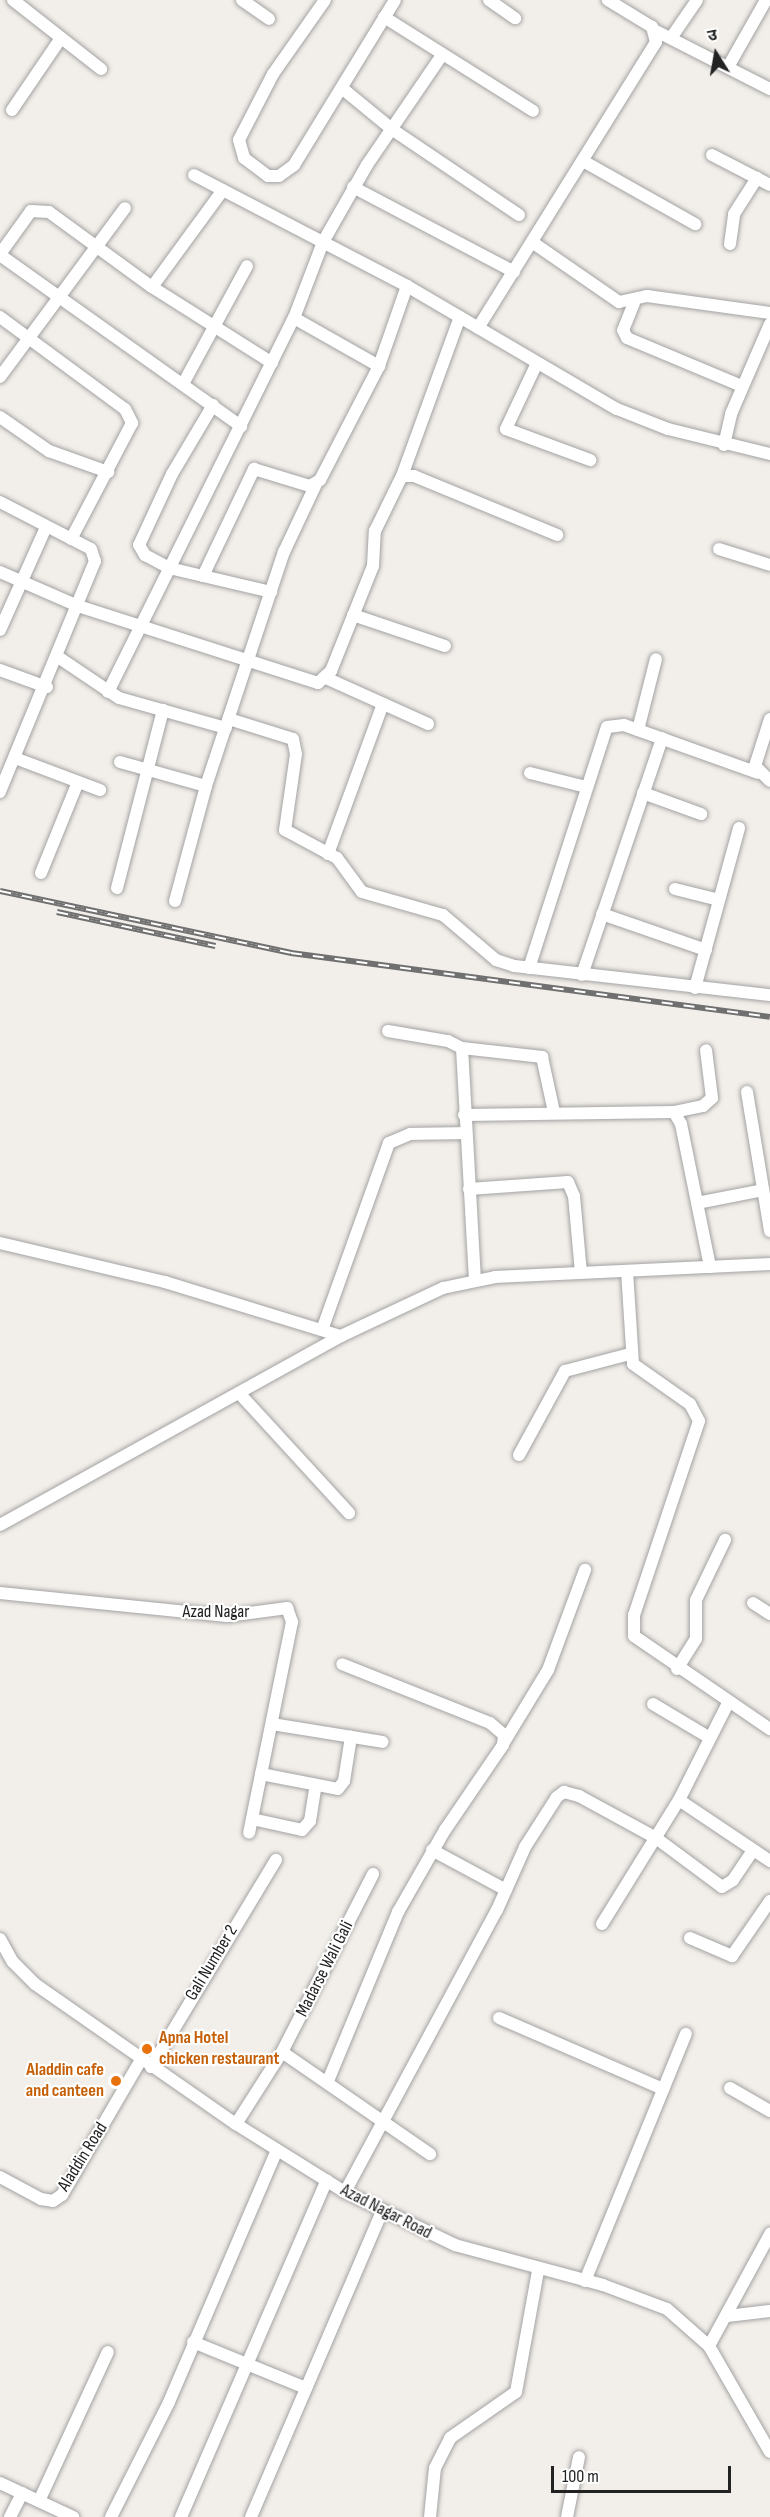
<!DOCTYPE html>
<meta charset="utf-8">
<style>
body{margin:0}
#map{position:relative;width:770px;height:2517px;overflow:hidden;background:#f2eee9;font-family:"Sofia Sans Condensed","Noto Sans Devanagari",sans-serif}
div>[style]{position:absolute}
.roads{filter:drop-shadow(0 0 2px #a3a3a3) drop-shadow(0 0 2px #a3a3a3)}
.minor>*{height:12px;margin:-6px;padding:0 6px;transform-origin:6px;border-radius:6px;background:#fff}
.rail>*{height:6px;margin-top:-3px;transform-origin:0;background:repeating-linear-gradient(90deg,#fff 0 11px,#707070 0 22px);box-sizing:border-box;border-block:2px solid #707070}
.dots>*{width:16px;height:16px;translate:-50% -50%;box-sizing:border-box;border:3px solid #fff;border-radius:50%}
span{translate:-50% -50%;white-space:nowrap;text-align:center;line-height:1.15;-webkit-text-stroke:4.5px #fff;paint-order:stroke}
.street-label{font-size:18px;color:#222}
.food-label{font-size:18px;color:#c56008;font-weight:700}
.left{translate:0 -50%;text-align:left}
.right{translate:-100% -50%;text-align:right}
.north{position:absolute;left:686px;top:24px;width:60px;height:60px;-webkit-text-stroke:4px #fff;paint-order:stroke;rotate:349deg;font-size:16px;font-weight:700;line-height:24px;text-align:center;color:#222}
.north::after{content:'';display:block;margin:auto;width:21px;height:27px;background:#222;clip-path:polygon(50% 0,100% 100%,50% 72%,0 100%)}
.scale{position:absolute;left:551px;top:2466px;width:180px;height:27px;box-sizing:border-box;border:3px solid #222;border-top:0;padding-left:8px;font-size:18px;line-height:21px;white-space:nowrap;color:#222;-webkit-text-stroke:4px #fff;paint-order:stroke}
</style>
<div id="map">
<div class="roads">
<div class="minor">
<div style="left:13px;top:0;width:112px;rotate:38.1deg"></div>
<div style="left:242px;top:0;width:33px;rotate:35deg"></div>
<div style="left:325px;top:0;width:90px;rotate:125.1deg"></div>
<div style="left:273px;top:74px;width:74px;rotate:117.3deg"></div>
<div style="left:239px;top:140px;width:19px;rotate:74deg"></div>
<div style="left:244px;top:158px;width:30px;rotate:37deg"></div>
<div style="left:268px;top:176px;width:11px"></div>
<div style="left:279px;top:176px;width:19px;rotate:-36deg"></div>
<div style="left:294px;top:165px;width:193px;rotate:-58.5deg"></div>
<div style="left:489px;top:0;width:32px;rotate:35deg"></div>
<div style="left:384px;top:17px;width:176px;rotate:32.2deg"></div>
<div style="left:656px;top:31px;width:128px;rotate:27deg"></div>
<div style="left:671px;top:38px;width:46px;rotate:-55.6deg"></div>
<div style="left:728px;top:67px;width:77px;rotate:-60.4deg"></div>
<div style="left:343px;top:89px;width:65px;rotate:39.4deg"></div>
<div style="left:393px;top:130px;width:152px;rotate:34deg"></div>
<div style="left:12px;top:110px;width:87px;rotate:-55.8deg"></div>
<div style="left:712px;top:155px;width:65px;rotate:27.3deg"></div>
<div style="left:583px;top:161px;width:129px;rotate:29.4deg"></div>
<div style="left:194px;top:175px;width:240px;rotate:27.5deg"></div>
<div style="left:407px;top:286px;width:243px;rotate:30.4deg"></div>
<div style="left:617px;top:409px;width:55px;rotate:21.4deg"></div>
<div style="left:668px;top:429px;width:105px;rotate:13.8deg"></div>
<div style="left:353px;top:187px;width:182px;rotate:27.8deg"></div>
<div style="left:532px;top:242px;width:106px;rotate:34.6deg"></div>
<div style="left:619px;top:302px;width:29px;rotate:-12deg"></div>
<div style="left:647px;top:296px;width:124px;rotate:7.9deg"></div>
<div style="left:730px;top:244px;width:30px;rotate:-82deg"></div>
<div style="left:734px;top:214px;width:43px;rotate:-57.4deg"></div>
<div style="left:0;top:254px;width:53px;rotate:-54.2deg"></div>
<div style="left:31px;top:211px;width:18px;rotate:3deg"></div>
<div style="left:49px;top:212px;width:127px;rotate:36.1deg"></div>
<div style="left:152px;top:287px;width:142px;rotate:32.3deg"></div>
<div style="left:0;top:255px;width:296px;rotate:35.4deg"></div>
<div style="left:152px;top:287px;width:120px;rotate:-53.8deg"></div>
<div style="left:634px;top:303px;width:29px;rotate:112deg"></div>
<div style="left:623px;top:330px;width:9px;rotate:63deg"></div>
<div style="left:627px;top:338px;width:125px;rotate:22.7deg"></div>
<div style="left:0;top:317px;width:155px;rotate:36.4deg"></div>
<div style="left:125px;top:409px;width:16px;rotate:63deg"></div>
<div style="left:132px;top:423px;width:131px;rotate:117.7deg"></div>
<div style="left:294px;top:318px;width:98px;rotate:29.5deg"></div>
<div style="left:478px;top:328px;width:337px;rotate:-58.1deg"></div>
<div style="left:656px;top:42px;width:16px;rotate:-105deg"></div>
<div style="left:652px;top:27px;width:52px;rotate:-148.5deg"></div>
<div style="left:537px;top:363px;width:73px;rotate:115.2deg"></div>
<div style="left:506px;top:429px;width:90px;rotate:20.3deg"></div>
<div style="left:0;top:377px;width:210px;rotate:-53.5deg"></div>
<div style="left:183px;top:384px;width:134px;rotate:-61.5deg"></div>
<div style="left:213px;top:405px;width:80px;rotate:120.7deg"></div>
<div style="left:172px;top:474px;width:78px;rotate:114.9deg"></div>
<div style="left:139px;top:545px;width:12px;rotate:59deg"></div>
<div style="left:145px;top:555px;width:27px;rotate:28deg"></div>
<div style="left:169px;top:568px;width:105px;rotate:13.2deg"></div>
<div style="left:0;top:417px;width:60px;rotate:34.8deg"></div>
<div style="left:49px;top:451px;width:63px;rotate:19.6deg"></div>
<div style="left:724px;top:445px;width:32px;rotate:-77deg"></div>
<div style="left:731px;top:414px;width:98px;rotate:-66.6deg"></div>
<div style="left:402px;top:476px;width:169px;rotate:-70deg"></div>
<div style="left:0;top:502px;width:102px;rotate:27.3deg"></div>
<div style="left:91px;top:549px;width:13px;rotate:72deg"></div>
<div style="left:95px;top:561px;width:250px;rotate:112.4deg"></div>
<div style="left:719px;top:549px;width:53px;rotate:17.4deg"></div>
<div style="left:0;top:572px;width:85px;rotate:23.6deg"></div>
<div style="left:78px;top:606px;width:252px;rotate:17.8deg"></div>
<div style="left:318px;top:683px;width:18px;rotate:-43deg"></div>
<div style="left:331px;top:671px;width:113px;rotate:-68.2deg"></div>
<div style="left:373px;top:566px;width:35px;rotate:-87deg"></div>
<div style="left:375px;top:531px;width:61px;rotate:-63.9deg"></div>
<div style="left:402px;top:476px;width:12px"></div>
<div style="left:414px;top:476px;width:155px;rotate:22.4deg"></div>
<div style="left:203px;top:576px;width:119px;rotate:-64.5deg"></div>
<div style="left:254px;top:469px;width:59px;rotate:16.9deg"></div>
<div style="left:310px;top:486px;width:12px;rotate:-31deg"></div>
<div style="left:320px;top:480px;width:128px;rotate:-62.6deg"></div>
<div style="left:379px;top:366px;width:85px;rotate:-70.7deg"></div>
<div style="left:353px;top:615px;width:97px;rotate:18.6deg"></div>
<div style="left:0;top:630px;width:113px;rotate:-65.9deg"></div>
<div style="left:58px;top:657px;width:73px;rotate:33.9deg"></div>
<div style="left:119px;top:698px;width:111px;rotate:15.7deg"></div>
<div style="left:0;top:670px;width:50px;rotate:19.9deg"></div>
<div style="left:326px;top:678px;width:112px;rotate:24.3deg"></div>
<div style="left:108px;top:692px;width:418px;rotate:-63.6deg"></div>
<div style="left:294px;top:318px;width:81px;rotate:-69.1deg"></div>
<div style="left:323px;top:242px;width:89px;rotate:-60.3deg"></div>
<div style="left:367px;top:165px;width:133px;rotate:-55.7deg"></div>
<div style="left:229px;top:719px;width:67px;rotate:17.4deg"></div>
<div style="left:293px;top:739px;width:15px;rotate:79deg"></div>
<div style="left:296px;top:754px;width:77px;rotate:98.2deg"></div>
<div style="left:285px;top:830px;width:59px;rotate:28.3deg"></div>
<div style="left:337px;top:858px;width:42px;rotate:53.7deg"></div>
<div style="left:362px;top:892px;width:84px;rotate:15.9deg"></div>
<div style="left:443px;top:915px;width:70px;rotate:40.3deg"></div>
<div style="left:496px;top:960px;width:19px;rotate:18deg"></div>
<div style="left:514px;top:966px;width:258px;rotate:6.5deg"></div>
<div style="left:770px;top:719px;width:49px;rotate:107.7deg"></div>
<div style="left:755px;top:766px;width:21px;rotate:45deg"></div>
<div style="left:638px;top:730px;width:73px;rotate:-75.8deg"></div>
<div style="left:15px;top:758px;width:91px;rotate:20.6deg"></div>
<div style="left:120px;top:762px;width:89px;rotate:15.6deg"></div>
<div style="left:530px;top:773px;width:58px;rotate:14deg"></div>
<div style="left:643px;top:793px;width:62px;rotate:19.9deg"></div>
<div style="left:328px;top:854px;width:160px;rotate:-69.9deg"></div>
<div style="left:41px;top:873px;width:98px;rotate:-67.9deg"></div>
<div style="left:117px;top:888px;width:184px;rotate:-75.5deg"></div>
<div style="left:675px;top:889px;width:45px;rotate:14deg"></div>
<div style="left:175px;top:901px;width:119px;rotate:-74.9deg"></div>
<div style="left:206px;top:786px;width:247px;rotate:-71.6deg"></div>
<div style="left:284px;top:552px;width:75px;rotate:-64.8deg"></div>
<div style="left:602px;top:914px;width:110px;rotate:19.1deg"></div>
<div style="left:529px;top:968px;width:253px;rotate:-72.1deg"></div>
<div style="left:607px;top:727px;width:17px;rotate:-7deg"></div>
<div style="left:624px;top:725px;width:142px;rotate:19.7deg"></div>
<div style="left:582px;top:975px;width:250px;rotate:-71.3deg"></div>
<div style="left:695px;top:988px;width:166px;rotate:-74.6deg"></div>
<div style="left:388px;top:1031px;width:61px;rotate:9.5deg"></div>
<div style="left:448px;top:1041px;width:16px;rotate:27deg"></div>
<div style="left:462px;top:1048px;width:232px;rotate:86.8deg"></div>
<div style="left:462px;top:1048px;width:81px;rotate:6.4deg"></div>
<div style="left:542px;top:1057px;width:56px;rotate:77.7deg"></div>
<div style="left:747px;top:1092px;width:141px;rotate:80.6deg"></div>
<div style="left:674px;top:1112px;width:30px;rotate:-12deg"></div>
<div style="left:703px;top:1106px;width:12px;rotate:-42deg"></div>
<div style="left:712px;top:1098px;width:48px;rotate:-97.1deg"></div>
<div style="left:464px;top:1115px;width:210px;rotate:-0.8deg"></div>
<div style="left:674px;top:1112px;width:14px;rotate:60deg"></div>
<div style="left:681px;top:1124px;width:146px;rotate:78.5deg"></div>
<div style="left:469px;top:1189px;width:99px;rotate:-4deg"></div>
<div style="left:568px;top:1182px;width:15px;rotate:67deg"></div>
<div style="left:574px;top:1196px;width:77px;rotate:84.8deg"></div>
<div style="left:697px;top:1203px;width:67px;rotate:-11.1deg"></div>
<div style="left:0;top:1243px;width:170px;rotate:13.3deg"></div>
<div style="left:165px;top:1282px;width:184px;rotate:17.1deg"></div>
<div style="left:627px;top:1271px;width:93px;rotate:86.3deg"></div>
<div style="left:633px;top:1364px;width:70px;rotate:35.1deg"></div>
<div style="left:690px;top:1404px;width:19px;rotate:62deg"></div>
<div style="left:699px;top:1421px;width:205px;rotate:108.5deg"></div>
<div style="left:634px;top:1615px;width:21px;rotate:90deg"></div>
<div style="left:634px;top:1636px;width:165px;rotate:34.4deg"></div>
<div style="left:322px;top:1330px;width:199px;rotate:-70.3deg"></div>
<div style="left:389px;top:1143px;width:23px;rotate:-23deg"></div>
<div style="left:410px;top:1134px;width:55px;rotate:-1deg"></div>
<div style="left:239px;top:1393px;width:163px;rotate:47.5deg"></div>
<div style="left:519px;top:1455px;width:96px;rotate:-61.3deg"></div>
<div style="left:565px;top:1371px;width:67px;rotate:-14.7deg"></div>
<div style="left:0;top:1525px;width:390px;rotate:-29deg"></div>
<div style="left:341px;top:1336px;width:113px;rotate:-25.2deg"></div>
<div style="left:443px;top:1288px;width:53px;rotate:-11.9deg"></div>
<div style="left:495px;top:1277px;width:275px;rotate:-2.7deg"></div>
<div style="left:0;top:1593px;width:228px;rotate:5.8deg"></div>
<div style="left:227px;top:1616px;width:61px;rotate:-7.6deg"></div>
<div style="left:287px;top:1608px;width:15px;rotate:70deg"></div>
<div style="left:292px;top:1622px;width:215px;rotate:101.5deg"></div>
<div style="left:753px;top:1603px;width:20px;rotate:33deg"></div>
<div style="left:677px;top:1669px;width:36px;rotate:-58deg"></div>
<div style="left:696px;top:1639px;width:39px;rotate:-90deg"></div>
<div style="left:696px;top:1600px;width:67px;rotate:-64.2deg"></div>
<div style="left:653px;top:1704px;width:66px;rotate:30.8deg"></div>
<div style="left:272px;top:1724px;width:112px;rotate:9.2deg"></div>
<div style="left:503px;top:1744px;width:87px;rotate:-58.7deg"></div>
<div style="left:548px;top:1670px;width:107px;rotate:-69.7deg"></div>
<div style="left:261px;top:1774px;width:78px;rotate:11deg"></div>
<div style="left:338px;top:1789px;width:10px;rotate:-53deg"></div>
<div style="left:344px;top:1781px;width:45px;rotate:-81deg"></div>
<div style="left:679px;top:1800px;width:110px;rotate:33.8deg"></div>
<div style="left:252px;top:1819px;width:51px;rotate:12.4deg"></div>
<div style="left:302px;top:1830px;width:12px;rotate:-48deg"></div>
<div style="left:310px;top:1821px;width:36px;rotate:-81deg"></div>
<div style="left:432px;top:1850px;width:84px;rotate:28.4deg"></div>
<div style="left:602px;top:1924px;width:146px;rotate:-58.2deg"></div>
<div style="left:679px;top:1800px;width:109px;rotate:-63.2deg"></div>
<div style="left:690px;top:1938px;width:46px;rotate:23.2deg"></div>
<div style="left:732px;top:1956px;width:67px;rotate:-55.4deg"></div>
<div style="left:0;top:1939px;width:26px;rotate:61deg"></div>
<div style="left:13px;top:1962px;width:31px;rotate:45deg"></div>
<div style="left:35px;top:1984px;width:245px;rotate:34.9deg"></div>
<div style="left:236px;top:2124px;width:128px;rotate:32deg"></div>
<div style="left:345px;top:2192px;width:122px;rotate:25.7deg"></div>
<div style="left:455px;top:2245px;width:153px;rotate:15.1deg"></div>
<div style="left:603px;top:2285px;width:68px;rotate:20.6deg"></div>
<div style="left:667px;top:2309px;width:56px;rotate:41.4deg"></div>
<div style="left:709px;top:2346px;width:122px;rotate:60.1deg"></div>
<div style="left:499px;top:2018px;width:179px;rotate:23.4deg"></div>
<div style="left:282px;top:2052px;width:180px;rotate:34.6deg"></div>
<div style="left:151px;top:2067px;width:242px;rotate:-58.9deg"></div>
<div style="left:328px;top:2081px;width:183px;rotate:-67.5deg"></div>
<div style="left:398px;top:1912px;width:95px;rotate:-60.2deg"></div>
<div style="left:445px;top:1830px;width:103px;rotate:-55.7deg"></div>
<div style="left:503px;top:1745px;width:10px;rotate:-84deg"></div>
<div style="left:504px;top:1735px;width:18px;rotate:-139deg"></div>
<div style="left:490px;top:1723px;width:159px;rotate:-158.3deg"></div>
<div style="left:730px;top:2088px;width:46px;rotate:29.9deg"></div>
<div style="left:236px;top:2124px;width:85px;rotate:-57.4deg"></div>
<div style="left:282px;top:2052px;width:200px;rotate:-62.9deg"></div>
<div style="left:0;top:2177px;width:47px;rotate:28.2deg"></div>
<div style="left:41px;top:2199px;width:12px;rotate:9deg"></div>
<div style="left:53px;top:2201px;width:11px;rotate:-34deg"></div>
<div style="left:62px;top:2195px;width:156px;rotate:-59.7deg"></div>
<div style="left:345px;top:2192px;width:320px;rotate:-61.7deg"></div>
<div style="left:497px;top:1910px;width:69px;rotate:-66deg"></div>
<div style="left:525px;top:1847px;width:59px;rotate:-57.4deg"></div>
<div style="left:557px;top:1797px;width:9px;rotate:-36deg"></div>
<div style="left:564px;top:1792px;width:16px;rotate:15deg"></div>
<div style="left:579px;top:1796px;width:88px;rotate:28.6deg"></div>
<div style="left:656px;top:1838px;width:82px;rotate:36.6deg"></div>
<div style="left:722px;top:1887px;width:13px;rotate:-32deg"></div>
<div style="left:733px;top:1880px;width:36px;rotate:-56deg"></div>
<div style="left:585px;top:2281px;width:267px;rotate:-67.8deg"></div>
<div style="left:727px;top:2316px;width:43px;rotate:-6.6deg"></div>
<div style="left:193px;top:2342px;width:122px;rotate:22.2deg"></div>
<div style="left:709px;top:2346px;width:128px;rotate:-61.4deg"></div>
<div style="left:0;top:2483px;width:81px;rotate:25deg"></div>
<div style="left:39px;top:2501px;width:164px;rotate:-65.2deg"></div>
<div style="left:10px;top:2517px;width:27px;rotate:-63deg"></div>
<div style="left:111px;top:2517px;width:129px;rotate:-63.2deg"></div>
<div style="left:169px;top:2402px;width:274px;rotate:-66.8deg"></div>
<div style="left:181px;top:2517px;width:367px;rotate:-66.6deg"></div>
<div style="left:251px;top:2517px;width:332px;rotate:-66.8deg"></div>
<div style="left:430px;top:2517px;width:49px;rotate:-84.2deg"></div>
<div style="left:435px;top:2468px;width:34px;rotate:-63deg"></div>
<div style="left:450px;top:2438px;width:80px;rotate:-34.9deg"></div>
<div style="left:516px;top:2392px;width:123px;rotate:-79.7deg"></div>
<div style="left:567px;top:2517px;width:61px;rotate:-78.7deg"></div>
</div>
</div>
<div class="rail">
<div style="left:0;top:891px;width:298px;rotate:12deg"></div>
<div style="left:291px;top:953px;width:483px;rotate:7.6deg"></div>
<div style="left:57px;top:912px;width:162px;rotate:12.1deg"></div>
</div>
<div class="dots">
<div style="left:147px;top:2049px;background:#e8710a"></div>
<div style="left:116px;top:2081px;background:#e8710a"></div>
</div>
<div class="street-label">
<span style="left:216px;top:1612px">Azad Nagar</span>
<span style="left:212px;top:1963px;rotate:-59deg">Gali Number 2</span>
<span style="left:325px;top:1969px;rotate:-63deg">Madarse Wali Gali</span>
<span style="left:83px;top:2157px;rotate:-58deg">Aladdin Road</span>
<span style="left:386px;top:2212px;rotate:27deg">Azad Nagar Road</span>
</div>
<div class="food-label">
<span class="left" style="left:159px;top:2049px">Apna Hotel<br>chicken restaurant</span>
<span class="right" style="left:104px;top:2081px">Aladdin cafe<br>and canteen</span>
</div>
<div class="north">उ</div>
<div class="scale">100 m</div>
</div>
